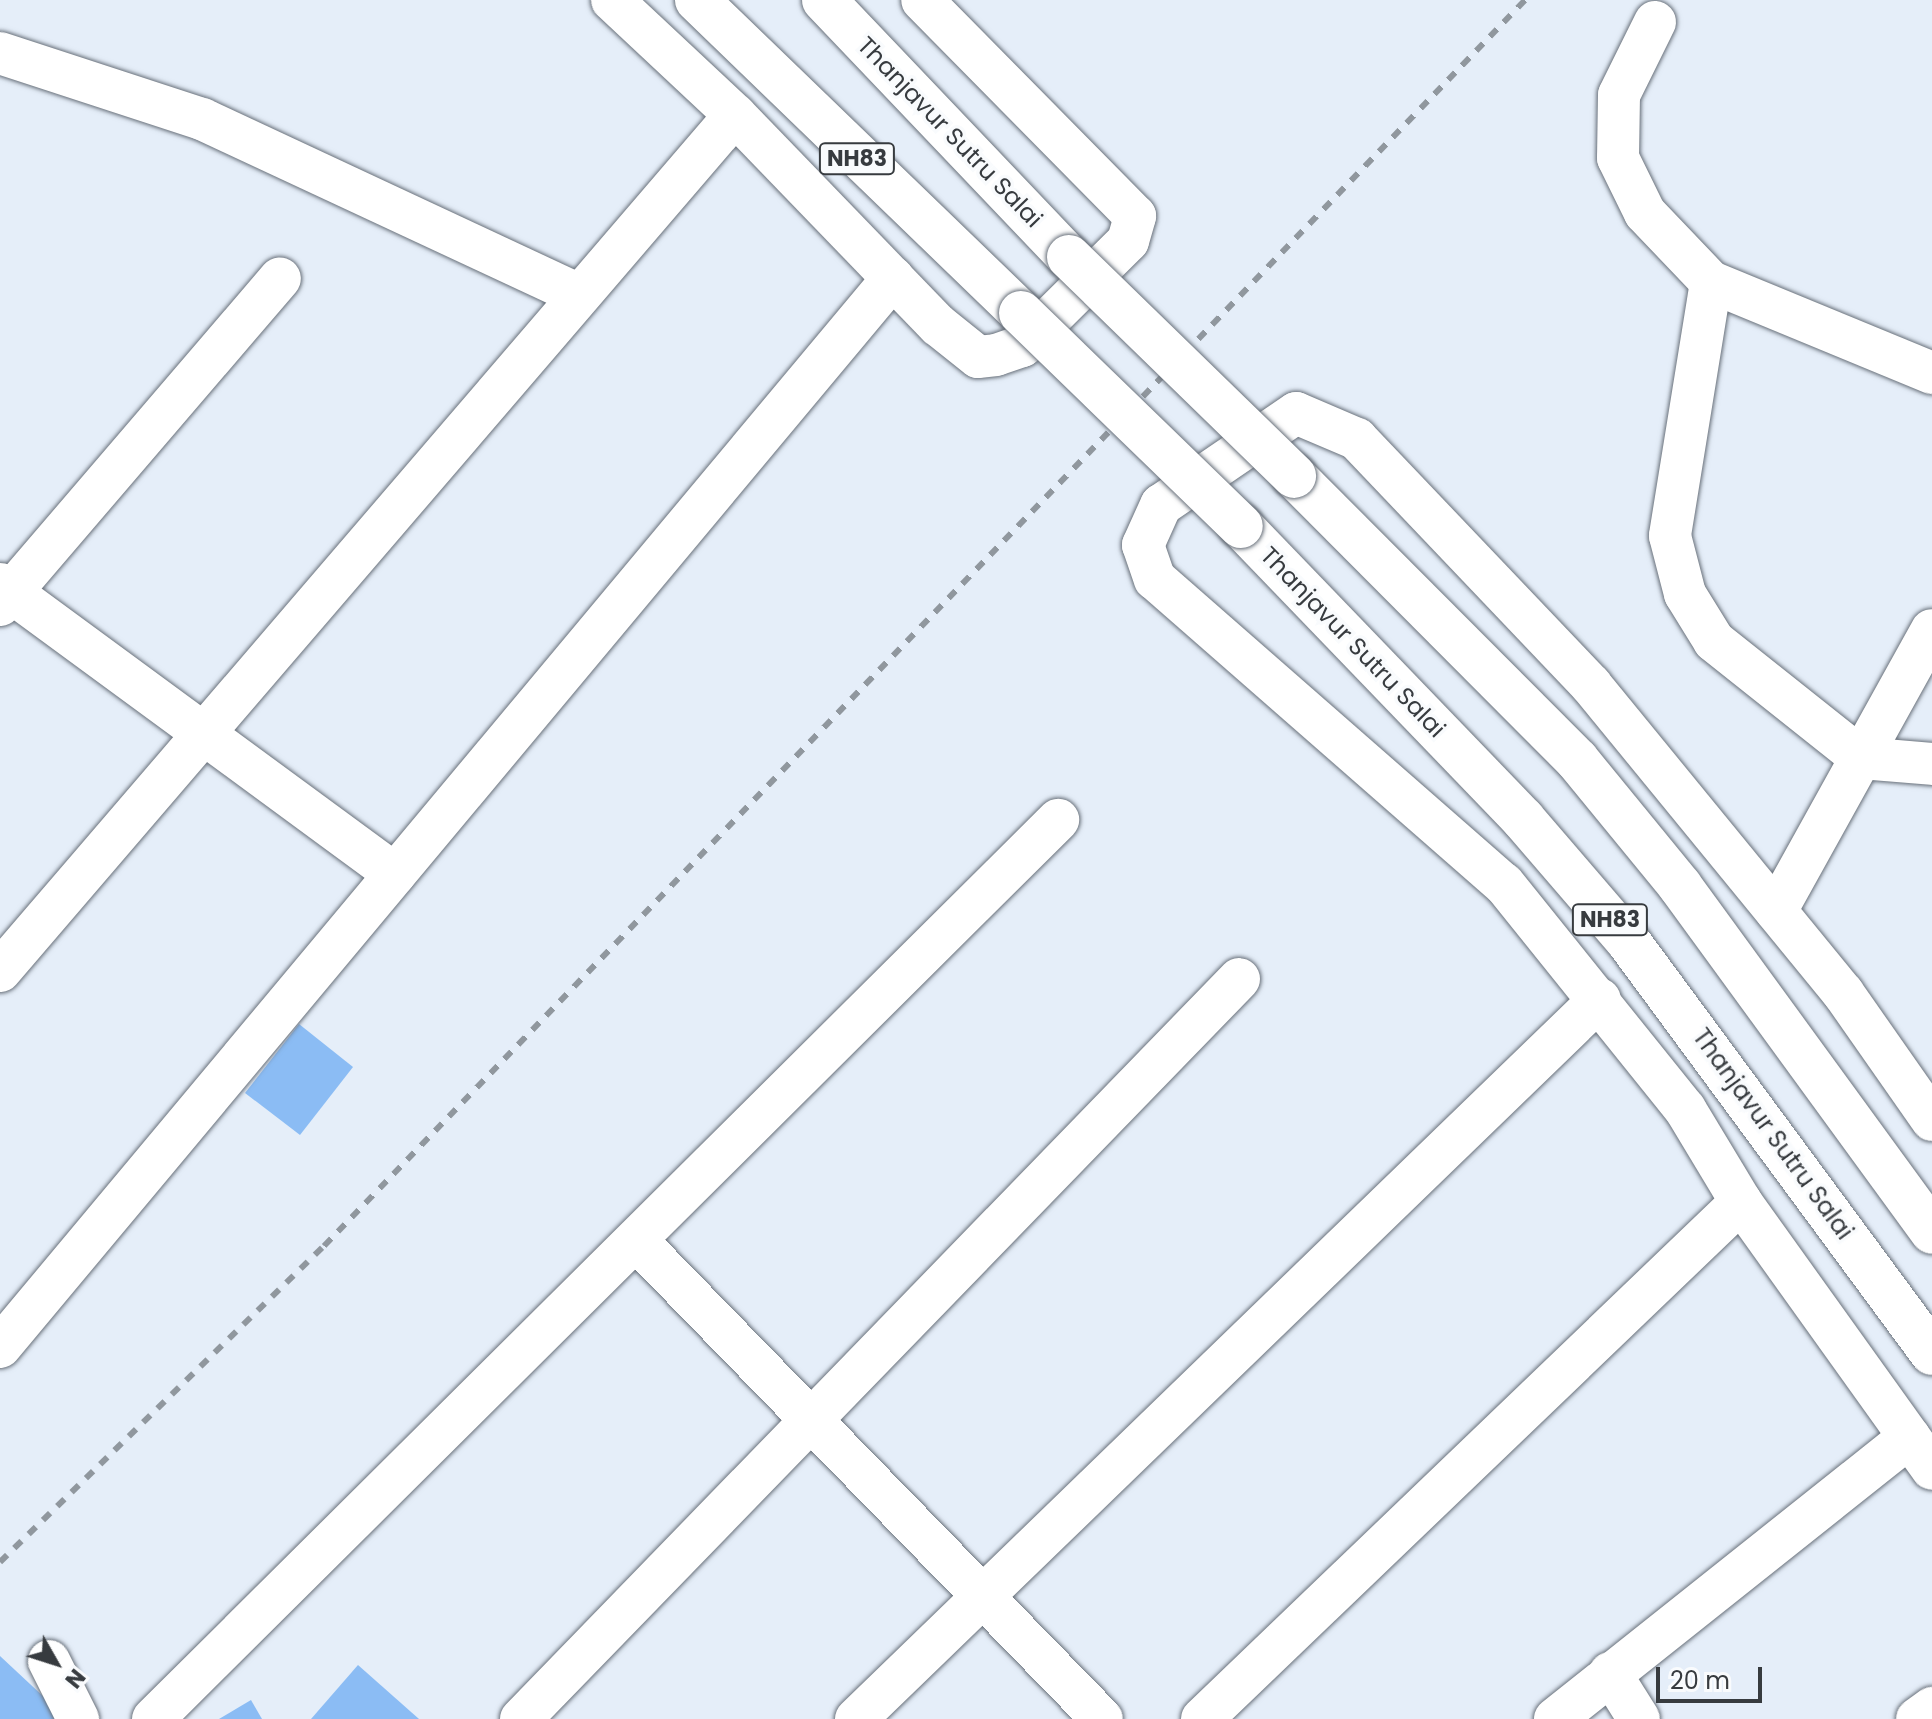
<!DOCTYPE html>
<style>
body{margin:0}
#map{position:relative;width:1932px;height:1719px;overflow:hidden;background:#e5eef9;font-family:Poppins,sans-serif}
div>[style]{position:absolute}
.building>*{inset:0;background:#8bbcf4}
.roads{filter:drop-shadow(0 0 2px #68707a) drop-shadow(0 0 2px #68707a)}
.minor>*{height:42px;margin:-21px;padding:0 21px;transform-origin:21px;border-radius:21px;background:#fff}
.highway>*{height:44px;margin:-22px;padding:0 22px;transform-origin:22px;border-radius:22px;background:#fff}
.rail>*{height:6px;margin-top:-3px;transform-origin:0;background:repeating-linear-gradient(90deg,#90979e 0 10px,transparent 0 20px)}
.bridges{filter:drop-shadow(0 0 2px #68707a) drop-shadow(0 0 2px #68707a)}
.highway-bridge>*{height:44px;margin:-22px;padding:0 22px;transform-origin:22px;border-radius:22px;background:#fff}
span{translate:-50% -50%;white-space:nowrap;text-align:center;line-height:1.15;-webkit-text-stroke:7px #f9fbfd;paint-order:stroke}
.shield-label span{padding:2px 6px;background:#f9fbfd;border:2px solid;border-radius:6px;-webkit-text-stroke-width:0}
.shield-label{font-size:22px;color:#373b3f;font-weight:700}
.street-label{font-size:24px;color:#373b3f}
.north{position:absolute;left:16px;top:1623px;width:80px;height:80px;-webkit-text-stroke:6px #f9fbfd;paint-order:stroke;rotate:129deg;font-size:22px;font-weight:700;line-height:32px;text-align:center;color:#373b3f}
.north::after{content:'';display:block;margin:auto;width:28px;height:36px;background:#373b3f;clip-path:polygon(50% 0,100% 100%,50% 72%,0 100%)}
.scale{position:absolute;left:1656px;top:1667px;width:106px;height:36px;box-sizing:border-box;border:4px solid #373b3f;border-top:0;padding-left:10px;font-size:24px;line-height:28px;white-space:nowrap;color:#373b3f;-webkit-text-stroke:6px #f9fbfd;paint-order:stroke}
</style>
<div id="map">
<div class="building">
<div style="clip-path:polygon(299px 1024px,353px 1067px,300px 1135px,245px 1093px)"></div>
<div style="clip-path:polygon(0 1656px,60px 1712px,54px 1719px,0 1719px)"></div>
<div style="clip-path:polygon(358px 1665px,419px 1719px,311px 1719px)"></div>
<div style="clip-path:polygon(251px 1700px,262px 1719px,219px 1719px)"></div>
</div>
<div class="roads">
<div class="minor">
<div style="left:612px;top:0;width:168px;rotate:43.1deg"></div>
<div style="left:735px;top:115px;width:292px;rotate:46deg"></div>
<div style="left:938px;top:325px;width:51px;rotate:38.7deg"></div>
<div style="left:978px;top:357px;width:18px;rotate:-6deg"></div>
<div style="left:996px;top:355px;width:28px;rotate:-19deg"></div>
<div style="left:1022px;top:346px;width:149px;rotate:-44.7deg"></div>
<div style="left:1128px;top:241px;width:26px;rotate:-74deg"></div>
<div style="left:1135px;top:216px;width:303px;rotate:-134.6deg"></div>
<div style="left:1655px;top:22px;width:81px;rotate:116.3deg"></div>
<div style="left:1619px;top:95px;width:63px;rotate:90.9deg"></div>
<div style="left:1618px;top:158px;width:61px;rotate:63.9deg"></div>
<div style="left:1645px;top:213px;width:95px;rotate:46.3deg"></div>
<div style="left:0;top:53px;width:213px;rotate:18.1deg"></div>
<div style="left:202px;top:119px;width:412px;rotate:25deg"></div>
<div style="left:1932px;top:373px;width:239px;rotate:-157.6deg"></div>
<div style="left:1711px;top:282px;width:257px;rotate:99.2deg"></div>
<div style="left:1670px;top:536px;width:60px;rotate:75.5deg"></div>
<div style="left:1685px;top:594px;width:55px;rotate:58.3deg"></div>
<div style="left:1714px;top:641px;width:188px;rotate:38.5deg"></div>
<div style="left:1861px;top:758px;width:71px;rotate:4.8deg"></div>
<div style="left:0;top:584px;width:490px;rotate:36.3deg"></div>
<div style="left:0;top:605px;width:430px;rotate:-49.4deg"></div>
<div style="left:1776px;top:911px;width:321px;rotate:-61deg"></div>
<div style="left:0;top:971px;width:1128px;rotate:-49.35deg"></div>
<div style="left:1932px;top:1120px;width:155px;rotate:-125deg"></div>
<div style="left:1843px;top:993px;width:398px;rotate:-129.3deg"></div>
<div style="left:1591px;top:685px;width:340px;rotate:-133.6deg"></div>
<div style="left:1357px;top:439px;width:66px;rotate:-156.9deg"></div>
<div style="left:1296px;top:413px;width:163px;rotate:145.7deg"></div>
<div style="left:1161px;top:505px;width:44px;rotate:114.2deg"></div>
<div style="left:1143px;top:545px;width:36px;rotate:71deg"></div>
<div style="left:1155px;top:579px;width:463px;rotate:41.2deg"></div>
<div style="left:1504px;top:884px;width:289px;rotate:51.2deg"></div>
<div style="left:1685px;top:1109px;width:109px;rotate:58.9deg"></div>
<div style="left:1741px;top:1202px;width:328px;rotate:54.4deg"></div>
<div style="left:636px;top:1240px;width:668px;rotate:45.79deg"></div>
<div style="left:0;top:1347px;width:1393px;rotate:-50.13deg"></div>
<div style="left:49px;top:1661px;width:65px;rotate:63.4deg"></div>
<div style="left:1610px;top:1673px;width:54px;rotate:57.8deg"></div>
<div style="left:153px;top:1719px;width:1276px;rotate:-44.81deg"></div>
<div style="left:521px;top:1719px;width:1031px;rotate:-45.86deg"></div>
<div style="left:856px;top:1719px;width:1035px;rotate:-44.06deg"></div>
<div style="left:1202px;top:1719px;width:747px;rotate:-43.81deg"></div>
<div style="left:1555px;top:1719px;width:453px;rotate:-38.5deg"></div>
<div style="left:1917px;top:1719px;width:19px;rotate:-36deg"></div>
</div>
<div class="highway">
<div style="left:697px;top:0;width:450px;rotate:44deg"></div>
<div style="left:824px;top:0;width:355px;rotate:46.4deg"></div>
<div style="left:1294px;top:476px;width:401px;rotate:45.1deg"></div>
<div style="left:1577px;top:760px;width:163px;rotate:50.7deg"></div>
<div style="left:1680px;top:886px;width:428px;rotate:53.9deg"></div>
<div style="left:1241px;top:526px;width:407px;rotate:46.1deg"></div>
<div style="left:1523px;top:819px;width:161px;rotate:49.3deg"></div>
<div style="left:1628px;top:941px;width:512px;rotate:53.58deg"></div>
</div>
</div>
<div class="rail">
<div style="left:0;top:1562px;width:453px;rotate:-44.3deg"></div>
<div style="left:324px;top:1246px;width:1731px;rotate:-46.05deg"></div>
</div>
<div class="bridges">
<div class="highway-bridge">
<div style="left:1069px;top:257px;width:314px;rotate:44.2deg"></div>
<div style="left:1021px;top:313px;width:306px;rotate:44.1deg"></div>
</div>
</div>
<div class="shield-label">
<span style="left:857px;top:159px">NH83</span>
<span style="left:1610px;top:920px">NH83</span>
</div>
<div class="street-label">
<span style="left:950px;top:132px;rotate:46deg">Thanjavur Sutru Salai</span>
<span style="left:1353px;top:642px;rotate:46deg">Thanjavur Sutru Salai</span>
<span style="left:1773px;top:1134px;rotate:54deg">Thanjavur Sutru Salai</span>
</div>
<div class="north">N</div>
<div class="scale">20 m</div>
</div>
